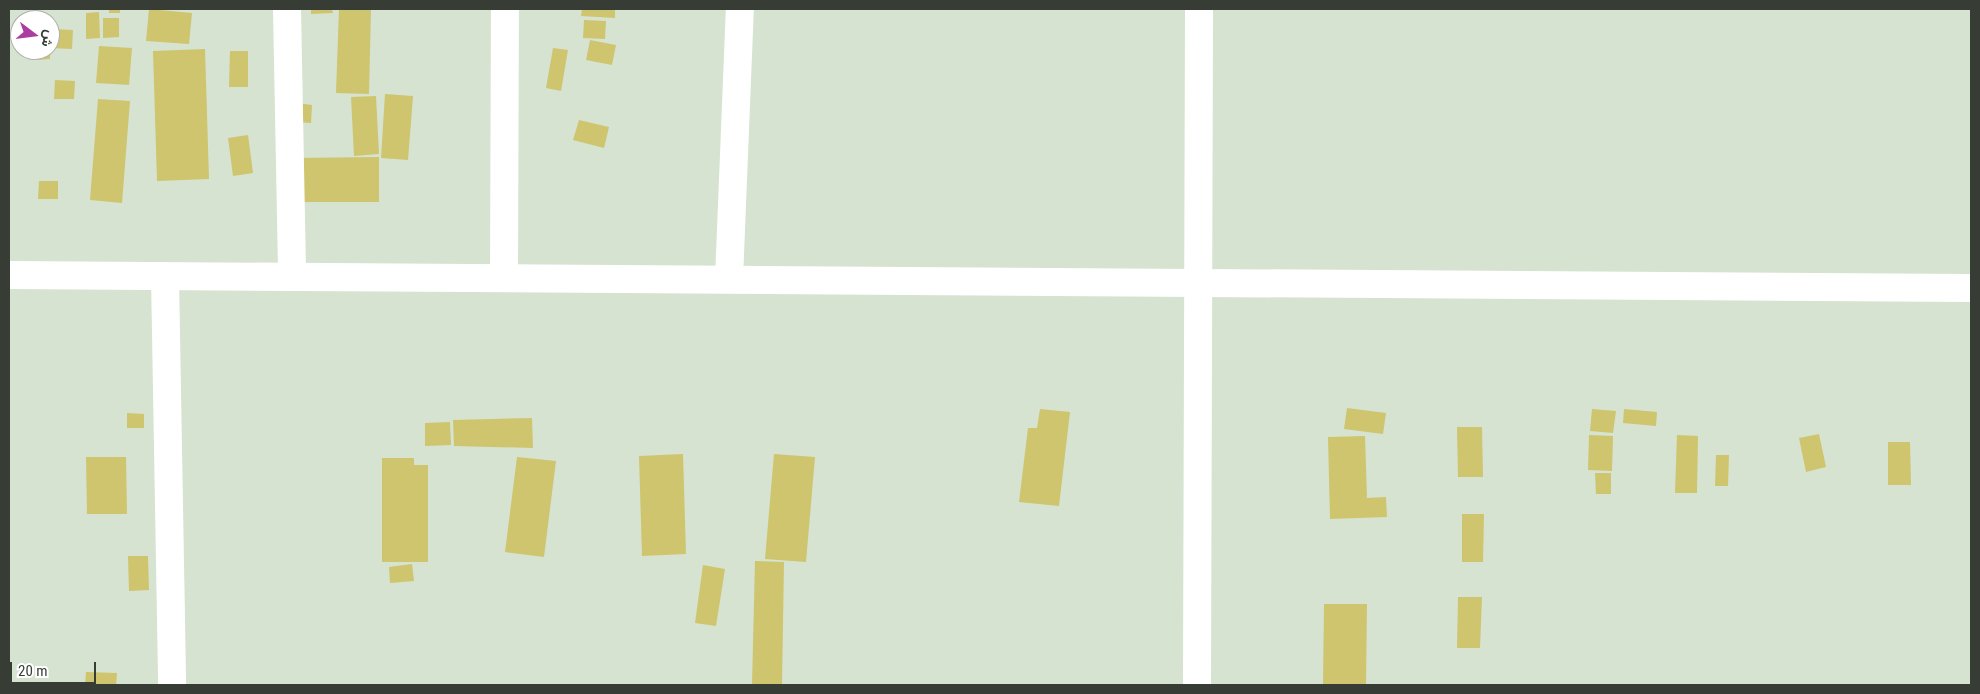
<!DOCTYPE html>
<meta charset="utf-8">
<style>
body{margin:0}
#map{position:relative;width:1980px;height:694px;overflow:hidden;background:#d6e3d0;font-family:"Roboto Condensed",Vazirmatn,sans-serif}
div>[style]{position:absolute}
.building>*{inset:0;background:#cec56e}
.street>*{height:28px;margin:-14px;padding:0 14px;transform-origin:14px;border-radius:14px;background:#fff}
.secondary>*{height:28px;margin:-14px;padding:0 14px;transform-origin:14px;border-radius:14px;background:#fff}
span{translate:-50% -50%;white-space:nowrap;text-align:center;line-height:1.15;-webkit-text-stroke:4px #fff;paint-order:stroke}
.frame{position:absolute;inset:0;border:10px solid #373d35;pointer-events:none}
.north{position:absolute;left:10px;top:10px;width:50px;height:50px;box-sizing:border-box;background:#fff;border:1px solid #afb1ae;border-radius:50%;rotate:105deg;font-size:14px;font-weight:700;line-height:20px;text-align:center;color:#373d35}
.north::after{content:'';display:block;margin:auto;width:18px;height:22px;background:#aa3d9d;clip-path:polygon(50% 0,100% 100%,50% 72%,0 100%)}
.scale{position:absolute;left:10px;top:662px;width:86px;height:22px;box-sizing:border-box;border:2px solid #373d35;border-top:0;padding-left:6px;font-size:15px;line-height:18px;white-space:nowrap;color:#373d35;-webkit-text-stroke:4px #fff;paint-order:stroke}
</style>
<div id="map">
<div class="building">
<div style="clip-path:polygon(109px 9px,120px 9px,120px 13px,109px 13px)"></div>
<div style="clip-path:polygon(149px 9px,192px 13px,189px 44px,146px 41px)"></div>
<div style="clip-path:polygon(311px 9px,332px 9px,333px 13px,311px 14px)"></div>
<div style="clip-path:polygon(339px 9px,371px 9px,369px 94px,336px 93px)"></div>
<div style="clip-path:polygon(582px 9px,615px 9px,615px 18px,581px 16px)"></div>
<div style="clip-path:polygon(99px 12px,100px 38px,86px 39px,86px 13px)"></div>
<div style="clip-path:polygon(103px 18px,119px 18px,119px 37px,103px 38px)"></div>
<div style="clip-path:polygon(584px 20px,606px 21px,605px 39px,583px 38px)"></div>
<div style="clip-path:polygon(52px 29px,73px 30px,72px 49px,51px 48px)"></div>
<div style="clip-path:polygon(590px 40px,616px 45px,612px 65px,586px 60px)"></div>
<div style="clip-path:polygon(99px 46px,132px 48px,129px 85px,96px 83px)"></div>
<div style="clip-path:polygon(553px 48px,568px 50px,561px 91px,546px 88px)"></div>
<div style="clip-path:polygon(205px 49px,209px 179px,157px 181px,153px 51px)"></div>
<div style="clip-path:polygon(36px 50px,50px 50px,50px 59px,36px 60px)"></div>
<div style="clip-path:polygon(230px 51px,248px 51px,248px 87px,229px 87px)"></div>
<div style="clip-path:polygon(55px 80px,75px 81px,74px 99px,54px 99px)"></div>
<div style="clip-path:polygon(385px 94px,413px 96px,408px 160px,381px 158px)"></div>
<div style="clip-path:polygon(376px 96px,379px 154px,354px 156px,351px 97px)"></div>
<div style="clip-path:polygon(98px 99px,130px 101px,122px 203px,90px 200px)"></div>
<div style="clip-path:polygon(297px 103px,312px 105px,311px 123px,295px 122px)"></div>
<div style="clip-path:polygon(579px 120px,609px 127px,604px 148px,573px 140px)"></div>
<div style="clip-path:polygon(248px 135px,253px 173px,233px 176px,228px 138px)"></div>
<div style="clip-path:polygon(379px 157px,379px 202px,293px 202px,293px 158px)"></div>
<div style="clip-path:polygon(39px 181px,58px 181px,58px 199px,38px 199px)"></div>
<div style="clip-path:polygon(1347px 408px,1386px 413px,1383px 434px,1344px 429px)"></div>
<div style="clip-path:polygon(1040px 409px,1070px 412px,1059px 506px,1019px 502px,1028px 428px,1037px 428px)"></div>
<div style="clip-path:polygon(1592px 409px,1616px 411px,1613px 433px,1590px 431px)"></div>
<div style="clip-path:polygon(1624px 409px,1657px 412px,1656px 426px,1623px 423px)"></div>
<div style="clip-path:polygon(127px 413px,144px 414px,144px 428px,127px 428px)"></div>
<div style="clip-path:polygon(532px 418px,533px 448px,454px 446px,453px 420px)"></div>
<div style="clip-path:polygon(450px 422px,451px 445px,425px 446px,425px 423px)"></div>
<div style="clip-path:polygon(1457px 427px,1482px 427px,1483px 477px,1458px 477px)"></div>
<div style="clip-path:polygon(1819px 434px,1826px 467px,1806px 472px,1799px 438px)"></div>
<div style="clip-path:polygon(1589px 435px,1613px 436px,1612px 471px,1588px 470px)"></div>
<div style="clip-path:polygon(1677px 435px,1698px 436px,1697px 493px,1675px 493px)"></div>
<div style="clip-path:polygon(1365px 436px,1367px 498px,1386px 497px,1387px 517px,1330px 519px,1328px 437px)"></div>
<div style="clip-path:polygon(1888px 442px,1910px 442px,1911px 485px,1888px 485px)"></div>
<div style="clip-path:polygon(683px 454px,686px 554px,642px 556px,639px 456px)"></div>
<div style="clip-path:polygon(774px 454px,815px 457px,806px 562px,765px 559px)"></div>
<div style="clip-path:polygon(1716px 455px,1729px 455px,1728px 486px,1715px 486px)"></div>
<div style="clip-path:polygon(86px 457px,126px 457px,127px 514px,87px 514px)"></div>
<div style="clip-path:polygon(517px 457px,556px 461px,544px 557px,505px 552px)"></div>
<div style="clip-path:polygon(382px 458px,414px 458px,414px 465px,428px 465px,428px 562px,382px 562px)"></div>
<div style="clip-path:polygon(1595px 473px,1611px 473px,1611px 494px,1596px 494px)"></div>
<div style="clip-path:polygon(1462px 514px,1484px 514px,1483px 562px,1462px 562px)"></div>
<div style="clip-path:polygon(128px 556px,148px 556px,149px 590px,129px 591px)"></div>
<div style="clip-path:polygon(755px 561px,784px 562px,782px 685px,752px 685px)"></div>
<div style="clip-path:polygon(412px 564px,414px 581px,390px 583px,389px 567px)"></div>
<div style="clip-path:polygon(703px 565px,725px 569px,716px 626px,695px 623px)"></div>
<div style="clip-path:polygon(1458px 597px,1482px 597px,1480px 648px,1457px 648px)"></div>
<div style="clip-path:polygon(1324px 604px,1367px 604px,1366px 685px,1323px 685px)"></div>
<div style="clip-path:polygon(86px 672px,117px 673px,116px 685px,85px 685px)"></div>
</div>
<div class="street">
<div style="left:287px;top:9px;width:268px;rotate:88.9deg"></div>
<div style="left:165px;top:276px;width:409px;rotate:89deg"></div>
<div style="left:504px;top:278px;width:269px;rotate:-89.8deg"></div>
<div style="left:729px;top:279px;width:270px;rotate:-87.7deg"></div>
<div style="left:1197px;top:685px;width:676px;rotate:-89.83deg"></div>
</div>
<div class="secondary">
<div style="left:9px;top:275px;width:1962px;rotate:0.38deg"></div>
</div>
<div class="frame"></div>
<div class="north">ش</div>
<div class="scale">20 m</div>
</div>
